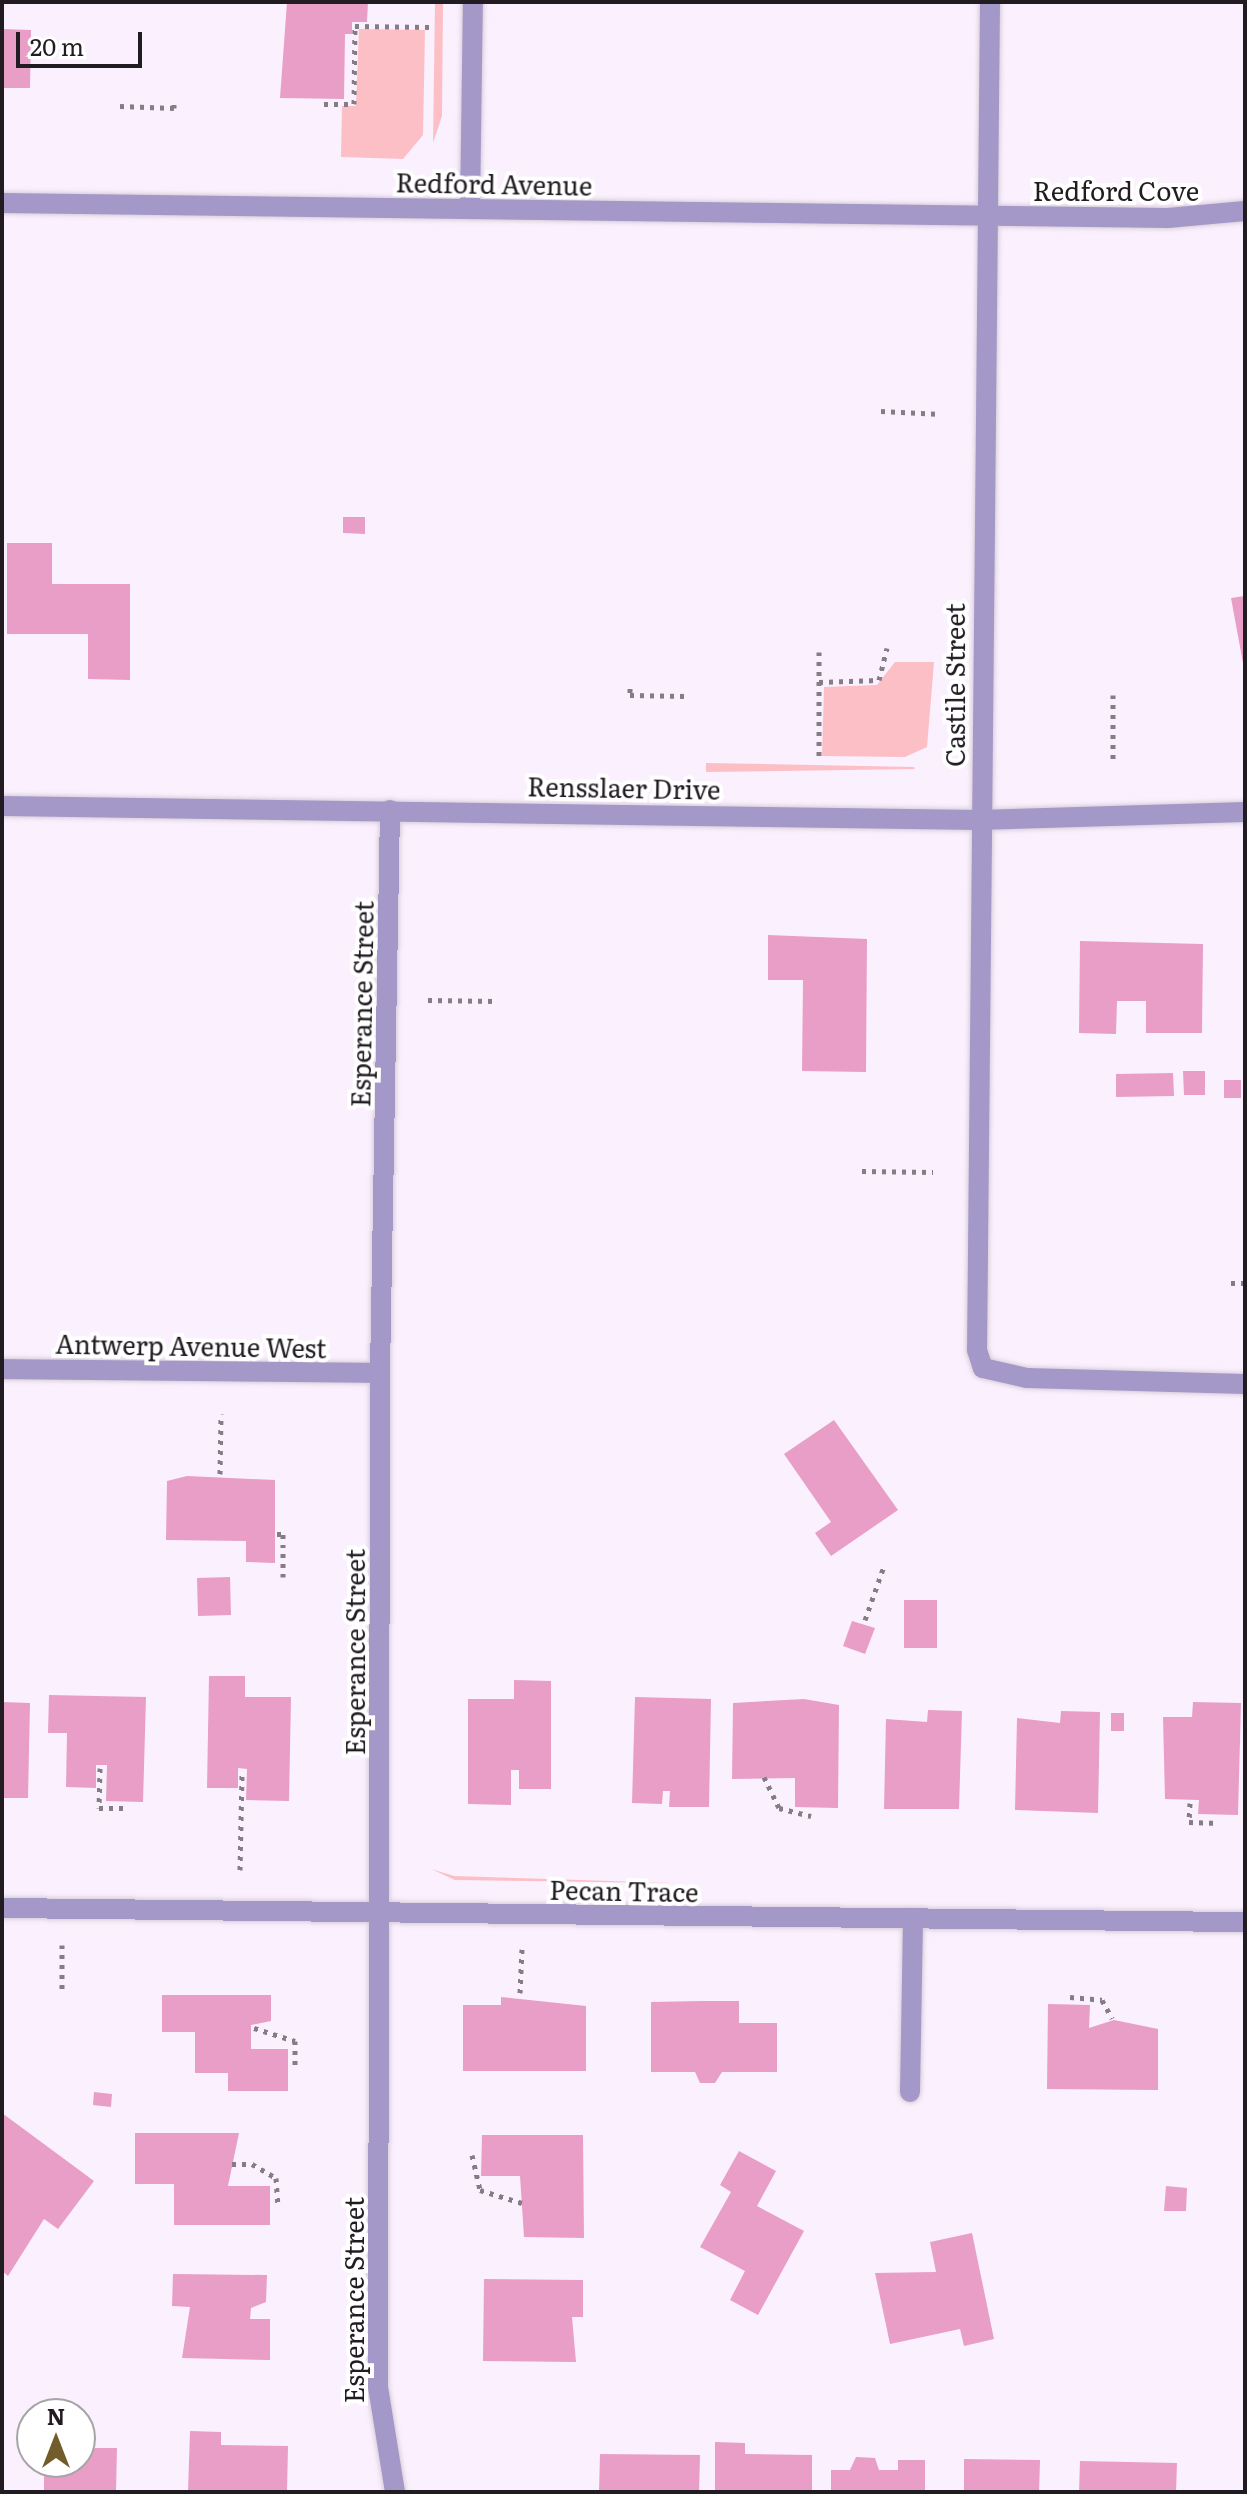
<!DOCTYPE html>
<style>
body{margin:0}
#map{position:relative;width:1247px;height:2494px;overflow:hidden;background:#fbf0fd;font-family:Literata,serif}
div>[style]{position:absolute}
.green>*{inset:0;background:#fcbfc6}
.building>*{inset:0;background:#e89ec7}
.path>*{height:5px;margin-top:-2.5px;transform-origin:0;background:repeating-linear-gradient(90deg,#857c86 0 4px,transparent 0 10px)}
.roads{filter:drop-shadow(0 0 2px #d8ceda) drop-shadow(0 0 2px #d8ceda)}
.minor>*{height:20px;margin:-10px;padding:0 10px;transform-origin:10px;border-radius:10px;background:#a498c9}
span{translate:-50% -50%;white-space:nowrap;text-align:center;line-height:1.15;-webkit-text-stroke:8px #fff;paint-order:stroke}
.street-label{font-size:26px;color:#211b22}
.frame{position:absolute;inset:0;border:4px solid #211b22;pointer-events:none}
.north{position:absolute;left:16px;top:2398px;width:80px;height:80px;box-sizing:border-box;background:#fff;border:2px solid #a6a4a7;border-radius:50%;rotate:0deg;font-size:22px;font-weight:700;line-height:32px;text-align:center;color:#211b22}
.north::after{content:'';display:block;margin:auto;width:28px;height:36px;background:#725c2c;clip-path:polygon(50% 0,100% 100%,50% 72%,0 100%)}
.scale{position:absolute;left:16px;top:32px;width:126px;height:36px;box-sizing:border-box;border:4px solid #211b22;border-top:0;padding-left:10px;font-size:24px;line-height:28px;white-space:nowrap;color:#211b22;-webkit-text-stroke:6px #fff;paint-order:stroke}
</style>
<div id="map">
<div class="green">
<div style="clip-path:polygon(435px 2px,443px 2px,442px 116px,433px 143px)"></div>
<div style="clip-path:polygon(359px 29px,425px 30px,423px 135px,403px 159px,341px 157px,342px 106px,356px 106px)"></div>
<div style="clip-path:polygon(895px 662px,934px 662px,927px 747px,905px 757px,822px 756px,824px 687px,877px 685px)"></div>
<div style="clip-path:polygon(706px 763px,914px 767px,915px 769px,706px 772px)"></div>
<div style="clip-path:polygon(431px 1869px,454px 1876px,673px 1883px,455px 1880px)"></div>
</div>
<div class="building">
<div style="clip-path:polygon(287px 2px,368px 2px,367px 22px,352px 22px,352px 34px,345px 34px,344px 99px,280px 98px)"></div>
<div style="clip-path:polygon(2px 29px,31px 30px,30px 88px,2px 88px)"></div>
<div style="clip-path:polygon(343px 517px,365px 517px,365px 534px,343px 533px)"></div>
<div style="clip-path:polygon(7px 543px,52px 543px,52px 584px,130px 584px,130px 680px,88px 679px,88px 634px,7px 634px)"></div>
<div style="clip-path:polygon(1245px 596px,1245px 663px,1243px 663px,1231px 598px)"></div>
<div style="clip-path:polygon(768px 935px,867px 939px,866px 1072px,802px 1071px,803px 980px,768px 980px)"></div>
<div style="clip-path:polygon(1080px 941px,1203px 944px,1202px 1033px,1146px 1033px,1146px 1001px,1117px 1001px,1116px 1034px,1079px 1033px)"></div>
<div style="clip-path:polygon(1183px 1071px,1205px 1071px,1205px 1095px,1184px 1095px)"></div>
<div style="clip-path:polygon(1173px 1073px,1174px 1096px,1116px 1097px,1116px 1074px)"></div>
<div style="clip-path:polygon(1224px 1080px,1241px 1080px,1241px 1098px,1224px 1098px)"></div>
<div style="clip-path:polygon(834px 1420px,898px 1510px,831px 1556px,815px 1533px,831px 1522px,784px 1454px)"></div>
<div style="clip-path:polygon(187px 1476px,275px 1480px,275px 1563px,246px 1562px,246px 1541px,166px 1540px,167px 1481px)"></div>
<div style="clip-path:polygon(230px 1577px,231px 1615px,198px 1616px,197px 1578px)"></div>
<div style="clip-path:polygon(904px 1600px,937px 1600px,937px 1648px,904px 1648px)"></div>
<div style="clip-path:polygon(852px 1621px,875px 1628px,865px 1654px,843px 1646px)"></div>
<div style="clip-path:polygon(209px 1676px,245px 1676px,245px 1697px,291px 1697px,289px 1801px,246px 1800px,247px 1769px,238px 1768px,238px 1788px,207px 1788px)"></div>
<div style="clip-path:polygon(514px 1680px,551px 1681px,551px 1789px,519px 1789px,519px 1770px,511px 1770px,511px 1805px,468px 1804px,468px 1699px,514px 1699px)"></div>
<div style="clip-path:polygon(49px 1695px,146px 1697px,143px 1802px,106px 1801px,107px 1765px,96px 1765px,96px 1788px,66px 1787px,67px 1733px,48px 1733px)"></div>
<div style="clip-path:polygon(635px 1697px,711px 1699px,709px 1807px,669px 1807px,670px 1791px,663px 1791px,662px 1804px,632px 1803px)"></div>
<div style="clip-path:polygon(804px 1699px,839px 1705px,838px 1808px,795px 1807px,795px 1778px,732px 1779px,733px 1703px)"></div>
<div style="clip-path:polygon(2px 1702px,30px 1703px,28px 1798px,2px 1798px)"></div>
<div style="clip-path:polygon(1193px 1702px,1241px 1703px,1238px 1815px,1198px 1814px,1199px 1800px,1165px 1799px,1163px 1717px,1192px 1717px)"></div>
<div style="clip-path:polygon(928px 1710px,962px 1711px,959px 1809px,884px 1809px,886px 1719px,927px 1722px)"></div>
<div style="clip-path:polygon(1061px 1711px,1100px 1712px,1098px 1813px,1015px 1810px,1017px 1718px,1060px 1723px)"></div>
<div style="clip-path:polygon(1111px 1713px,1124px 1713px,1124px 1731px,1111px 1731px)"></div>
<div style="clip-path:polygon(162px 1995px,271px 1995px,271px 2021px,251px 2025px,251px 2049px,288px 2049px,288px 2091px,228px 2091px,228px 2073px,195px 2073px,195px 2032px,162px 2032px)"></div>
<div style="clip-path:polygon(501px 1997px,586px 2006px,586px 2071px,463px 2071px,463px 2005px,501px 2005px)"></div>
<div style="clip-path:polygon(702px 2001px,739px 2001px,739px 2023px,777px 2023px,777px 2072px,722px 2072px,715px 2083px,700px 2083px,695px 2072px,651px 2072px,651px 2002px)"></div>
<div style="clip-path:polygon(1048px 2004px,1090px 2005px,1089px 2028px,1114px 2020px,1158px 2029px,1158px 2090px,1047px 2089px)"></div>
<div style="clip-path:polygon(94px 2092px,112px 2094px,111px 2107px,93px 2105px)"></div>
<div style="clip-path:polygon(2px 2113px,94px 2181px,58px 2229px,44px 2219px,8px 2276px,2px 2271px)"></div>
<div style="clip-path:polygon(135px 2133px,239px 2133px,228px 2186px,270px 2186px,270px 2225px,174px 2225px,174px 2184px,135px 2184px)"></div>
<div style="clip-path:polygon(482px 2135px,583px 2135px,584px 2238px,524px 2237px,520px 2176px,481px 2176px)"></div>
<div style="clip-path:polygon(739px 2151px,776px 2171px,757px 2206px,804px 2231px,758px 2315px,730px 2300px,745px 2271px,700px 2247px,731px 2192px,720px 2185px)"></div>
<div style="clip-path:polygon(1166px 2186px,1187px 2188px,1186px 2211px,1164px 2211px)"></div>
<div style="clip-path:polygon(972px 2233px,994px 2339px,964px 2346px,960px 2329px,890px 2344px,875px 2273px,936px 2272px,930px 2242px)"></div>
<div style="clip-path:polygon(173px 2274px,267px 2275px,266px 2302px,251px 2308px,250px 2319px,270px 2319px,270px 2360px,182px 2358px,190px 2307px,172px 2306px)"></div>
<div style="clip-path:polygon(484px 2279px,583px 2280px,583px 2317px,572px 2317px,576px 2362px,483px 2361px)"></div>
<div style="clip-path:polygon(190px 2431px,221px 2432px,221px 2445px,288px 2446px,287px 2492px,188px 2492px)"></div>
<div style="clip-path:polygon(715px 2442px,745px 2443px,745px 2454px,812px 2455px,812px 2492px,715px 2492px)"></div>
<div style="clip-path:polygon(80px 2448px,117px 2448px,116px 2492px,44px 2492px,44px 2462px,80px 2462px)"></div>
<div style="clip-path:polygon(600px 2454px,700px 2455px,699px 2492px,599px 2492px)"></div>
<div style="clip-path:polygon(856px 2457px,875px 2458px,879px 2470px,898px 2470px,898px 2460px,925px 2460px,925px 2492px,831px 2492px,831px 2470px,850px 2470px)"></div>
<div style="clip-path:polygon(964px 2459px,1040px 2460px,1039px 2492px,964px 2492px)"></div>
<div style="clip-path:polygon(1080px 2461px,1177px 2463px,1176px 2492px,1079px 2492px)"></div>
</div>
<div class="path">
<div style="left:324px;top:104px;width:30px"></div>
<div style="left:354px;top:104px;width:78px;rotate:-89.3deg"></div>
<div style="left:355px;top:26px;width:74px;rotate:0.8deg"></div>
<div style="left:120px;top:106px;width:54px;rotate:2.1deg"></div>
<div style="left:174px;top:108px;width:9px;rotate:-90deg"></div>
<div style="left:881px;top:411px;width:60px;rotate:2.9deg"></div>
<div style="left:819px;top:652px;width:109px;rotate:90deg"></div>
<div style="left:819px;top:682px;width:60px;rotate:-1.9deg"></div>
<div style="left:879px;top:680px;width:33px;rotate:-76deg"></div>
<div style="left:630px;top:688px;width:7px;rotate:90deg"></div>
<div style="left:630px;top:695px;width:55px;rotate:1deg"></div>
<div style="left:1113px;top:695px;width:69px;rotate:90deg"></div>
<div style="left:428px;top:1000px;width:67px;rotate:0.9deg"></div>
<div style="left:862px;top:1171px;width:71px;rotate:0.8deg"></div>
<div style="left:1231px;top:1283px;width:14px"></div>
<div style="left:220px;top:1474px;width:60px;rotate:-89deg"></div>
<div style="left:277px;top:1534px;width:6px"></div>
<div style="left:283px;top:1534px;width:43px;rotate:90deg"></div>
<div style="left:865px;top:1620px;width:57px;rotate:-70.6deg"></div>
<div style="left:100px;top:1768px;width:40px;rotate:91.4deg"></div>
<div style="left:99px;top:1808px;width:25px"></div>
<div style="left:764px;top:1777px;width:34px;rotate:64deg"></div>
<div style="left:779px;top:1808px;width:33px;rotate:14deg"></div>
<div style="left:1190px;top:1803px;width:19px;rotate:93deg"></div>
<div style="left:1189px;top:1822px;width:30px;rotate:2deg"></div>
<div style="left:240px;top:1870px;width:97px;rotate:-88.8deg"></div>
<div style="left:62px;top:1945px;width:48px;rotate:90deg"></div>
<div style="left:520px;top:1993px;width:44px;rotate:-87.4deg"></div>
<div style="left:1070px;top:1997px;width:32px;rotate:5deg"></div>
<div style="left:1102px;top:2000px;width:21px;rotate:61deg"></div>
<div style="left:254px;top:2028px;width:43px;rotate:17.6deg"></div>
<div style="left:295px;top:2041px;width:29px;rotate:90deg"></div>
<div style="left:472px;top:2155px;width:36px;rotate:77deg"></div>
<div style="left:480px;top:2190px;width:44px;rotate:17.2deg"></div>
<div style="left:232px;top:2164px;width:20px"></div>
<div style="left:252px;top:2164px;width:28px;rotate:30deg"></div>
<div style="left:276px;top:2178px;width:28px;rotate:86deg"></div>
</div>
<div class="roads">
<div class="minor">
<div style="left:990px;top:2px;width:1348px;rotate:90.55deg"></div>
<div style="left:977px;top:1350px;width:19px;rotate:72deg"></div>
<div style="left:983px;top:1368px;width:45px;rotate:12.8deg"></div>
<div style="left:1027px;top:1378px;width:218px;rotate:1.6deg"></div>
<div style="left:2px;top:203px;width:1166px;rotate:0.74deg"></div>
<div style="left:1168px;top:218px;width:77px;rotate:-5.2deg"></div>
<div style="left:470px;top:209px;width:207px;rotate:-89.2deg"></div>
<div style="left:2px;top:806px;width:977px;rotate:0.82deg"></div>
<div style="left:979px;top:820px;width:266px;rotate:-1.7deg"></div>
<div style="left:390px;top:810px;width:563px;rotate:91.02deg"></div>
<div style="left:380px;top:1373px;width:1014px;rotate:90.11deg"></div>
<div style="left:378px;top:2387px;width:106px;rotate:80.8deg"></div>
<div style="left:2px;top:1369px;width:378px;rotate:0.6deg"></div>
<div style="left:2px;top:1908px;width:1243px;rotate:0.65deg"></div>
<div style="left:910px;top:2092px;width:174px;rotate:-89deg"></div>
</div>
</div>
<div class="street-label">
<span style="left:494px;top:183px;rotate:1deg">Redford Avenue</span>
<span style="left:1116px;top:190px">Redford Cove</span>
<span style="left:954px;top:685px;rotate:-90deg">Castile Street</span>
<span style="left:624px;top:787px;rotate:1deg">Rensslaer Drive</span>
<span style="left:361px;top:1004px;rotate:-89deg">Esperance Street</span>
<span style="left:191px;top:1345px;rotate:1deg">Antwerp Avenue West</span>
<span style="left:354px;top:1652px;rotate:-90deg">Esperance Street</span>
<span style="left:624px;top:1890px;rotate:1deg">Pecan Trace</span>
<span style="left:353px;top:2300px;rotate:-90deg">Esperance Street</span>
</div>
<div class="frame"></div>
<div class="north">N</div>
<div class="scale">20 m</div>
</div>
